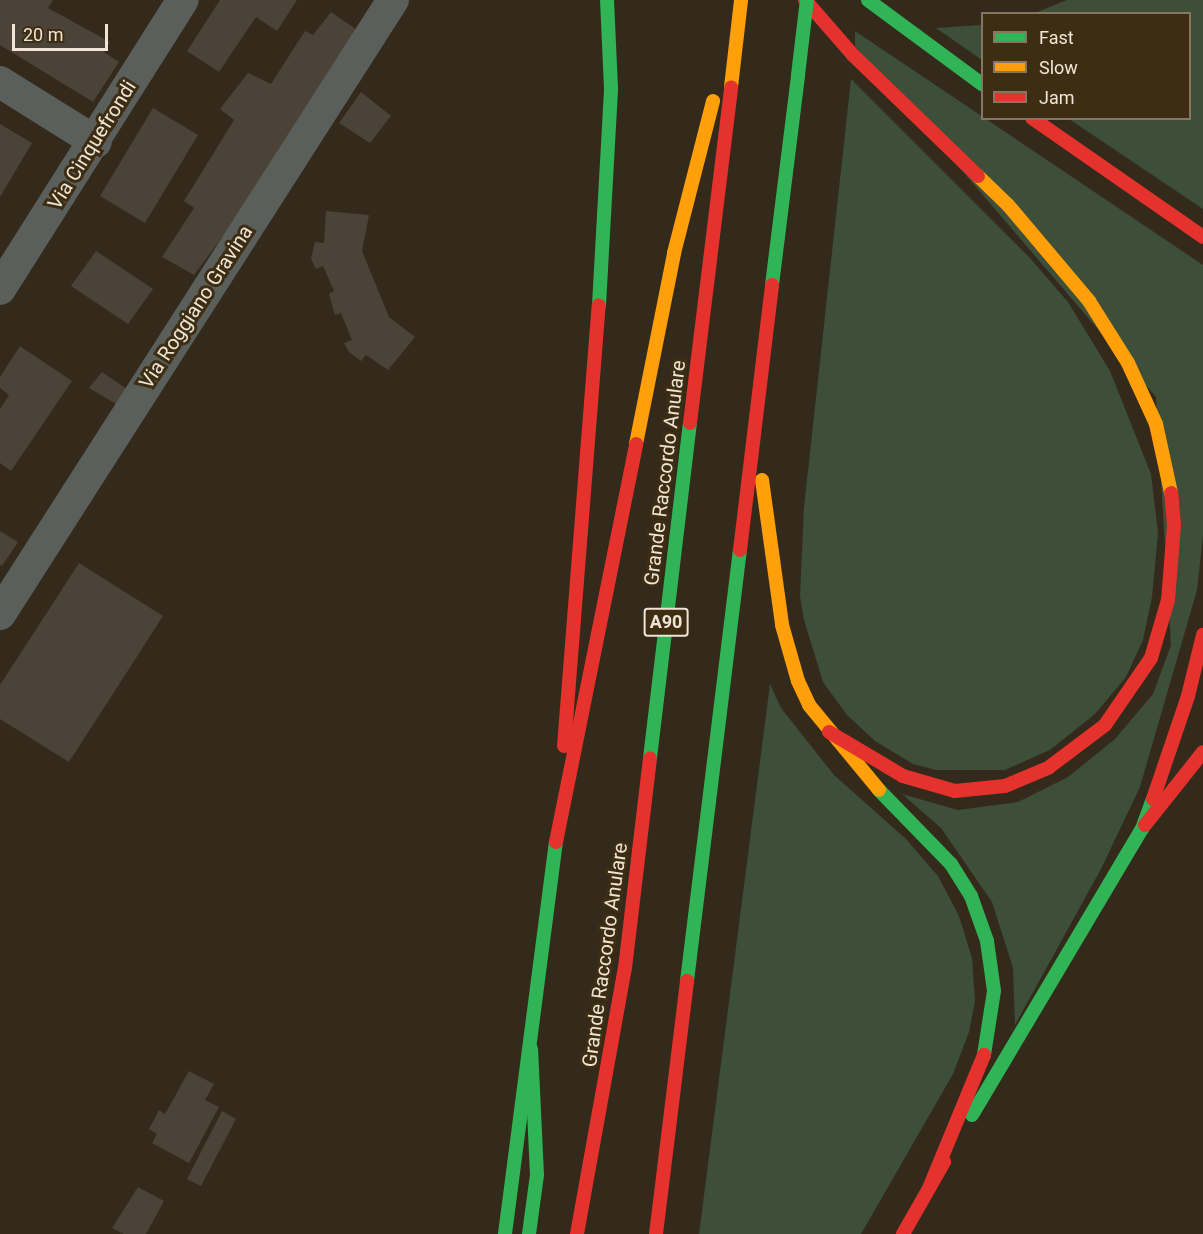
<!DOCTYPE html>
<style>
body{margin:0}
#map{position:relative;width:1203px;height:1234px;overflow:hidden;background:#332a1c;font-family:Roboto,sans-serif}
div>[style]{position:absolute}
.green>*{inset:0;background:#3d4e39}
.building>*{inset:0;background:#4b4338}
.street>*{height:32px;margin:-16px;padding:0 16px;transform-origin:16px;border-radius:16px;background:#5b5f5b}
.fast>*{height:14px;margin:-7px;padding:0 7px;transform-origin:7px;border-radius:7px;background:#30b455}
.slow>*{height:14px;margin:-7px;padding:0 7px;transform-origin:7px;border-radius:7px;background:#ff9f0a}
.jam>*{height:14px;margin:-7px;padding:0 7px;transform-origin:7px;border-radius:7px;background:#e5322d}
.fast-bridge>*{height:14px;margin:-7px;padding:0 7px;transform-origin:7px;border-radius:7px;background:#30b455}
span{translate:-50% -50%;white-space:nowrap;text-align:center;line-height:1.15;-webkit-text-stroke:6px #3d2d12;paint-order:stroke}
.shield-label span{padding:2px 4px;background:#3d2d12;border:2px solid;border-radius:4px;-webkit-text-stroke-width:0}
.shield-label{font-size:18px;color:#efe4d5;font-weight:700}
.street-label{font-size:20px;color:#efe4d5}
.legend{position:absolute;left:981px;top:12px;width:210px;height:108px;box-sizing:border-box;background:#3d2d12;border:2px solid #847660;margin:0;padding:8px 10px;list-style:none;font-size:18px;color:#efe4d5}
.legend li{display:flex;align-items:center;gap:12px;height:30px}
.legend b{width:30px;border:2px solid #847660}
.scale{position:absolute;left:12px;top:24px;width:96px;height:27px;box-sizing:border-box;border:3px solid #efe4d5;border-top:0;padding-left:8px;font-size:18px;line-height:21px;white-space:nowrap;color:#efe4d5;-webkit-text-stroke:4px #3d2d12;paint-order:stroke}
</style>
<div id="map">
<div class="green">
<div style="clip-path:polygon(1067px 0,1203px 0,1203px 209px,1069px 119px,1190px 118px,1190px 14px,1035px 13px)"></div>
<div style="clip-path:polygon(982px 25px,982px 60px,936px 28px)"></div>
<div style="clip-path:polygon(855px 31px,1203px 265px,1203px 536px,1197px 590px,1140px 787px,1101px 869px,1015px 1025px,1013px 968px,992px 902px,941px 828px,902px 794px,958px 810px,1018px 802px,1068px 777px,1115px 739px,1153px 694px,1171px 645px,1156px 397px,855px 46px)"></div>
<div style="clip-path:polygon(851px 79px,1030px 258px,1068px 302px,1110px 371px,1151px 474px,1158px 533px,1152px 597px,1143px 640px,1126px 677px,1095px 714px,1050px 750px,1005px 770px,936px 770px,913px 764px,875px 741px,847px 715px,823px 682px,804px 620px,800px 596px,804px 507px)"></div>
<div style="clip-path:polygon(770px 684px,781px 708px,834px 775px,906px 839px,938px 876px,959px 916px,972px 958px,975px 1001px,969px 1032px,953px 1074px,861px 1234px,699px 1234px)"></div>
</div>
<div class="building">
<div style="clip-path:polygon(0 0,53px 0,48px 8px,110px 42px,104px 52px,119px 62px,93px 102px,0 45px)"></div>
<div style="clip-path:polygon(220px 0,297px 0,277px 31px,256px 17px,219px 72px,187px 51px)"></div>
<div style="clip-path:polygon(331px 12px,357px 30px,229px 228px,194px 275px,162px 257px,194px 208px,184px 201px,234px 120px,220px 109px,248px 73px,271px 84px,305px 31px,313px 35px)"></div>
<div style="clip-path:polygon(361px 92px,391px 116px,370px 143px,339px 123px)"></div>
<div style="clip-path:polygon(153px 108px,198px 135px,145px 223px,100px 196px)"></div>
<div style="clip-path:polygon(0 124px,32px 143px,0 197px)"></div>
<div style="clip-path:polygon(326px 211px,369px 215px,362px 251px,389px 317px,415px 337px,388px 370px,366px 355px,361px 361px,349px 352px,344px 343px,352px 340px,341px 313px,335px 315px,329px 294px,334px 291px,323px 266px,316px 269px,311px 259px,315px 242px,324px 243px)"></div>
<div style="clip-path:polygon(96px 251px,153px 289px,128px 324px,71px 286px)"></div>
<div style="clip-path:polygon(20px 346px,72px 381px,11px 471px,0 463px,0 409px,9px 395px,0 388px,0 377px)"></div>
<div style="clip-path:polygon(102px 372px,127px 389px,118px 405px,89px 388px)"></div>
<div style="clip-path:polygon(0 531px,18px 542px,2px 566px,0 565px)"></div>
<div style="clip-path:polygon(79px 563px,163px 616px,69px 762px,0 719px,0 685px)"></div>
<div style="clip-path:polygon(189px 1071px,214px 1084px,205px 1100px,219px 1107px,189px 1163px,152px 1143px,157px 1134px,149px 1129px,159px 1110px,165px 1114px)"></div>
<div style="clip-path:polygon(222px 1111px,236px 1119px,201px 1186px,187px 1179px)"></div>
<div style="clip-path:polygon(138px 1187px,164px 1201px,146px 1234px,124px 1234px,112px 1228px)"></div>
</div>
<div class="street">
<div style="left:0;top:82px;width:113px;rotate:32deg"></div>
<div style="left:0;top:289px;width:342px;rotate:-57.7deg"></div>
<div style="left:0;top:614px;width:729px;rotate:-57.38deg"></div>
</div>
<div class="fast">
<div style="left:868px;top:0;width:142px;rotate:36.4deg"></div>
<div style="left:772px;top:285px;width:212px;rotate:-82.9deg"></div>
<div style="left:599px;top:305px;width:217px;rotate:-86.8deg"></div>
<div style="left:611px;top:88px;width:88px;rotate:-92.6deg"></div>
<div style="left:650px;top:758px;width:337px;rotate:-83.2deg"></div>
<div style="left:879px;top:790px;width:103px;rotate:45.8deg"></div>
<div style="left:951px;top:864px;width:38px;rotate:58deg"></div>
<div style="left:971px;top:896px;width:48px;rotate:70.4deg"></div>
<div style="left:987px;top:941px;width:50px;rotate:82deg"></div>
<div style="left:994px;top:991px;width:65px;rotate:98.9deg"></div>
<div style="left:687px;top:981px;width:434px;rotate:-83deg"></div>
<div style="left:972px;top:1115px;width:333px;rotate:-59.3deg"></div>
<div style="left:1142px;top:829px;width:32px;rotate:-70deg"></div>
<div style="left:505px;top:1234px;width:395px;rotate:-82.6deg"></div>
<div style="left:529px;top:1234px;width:60px;rotate:-82.3deg"></div>
<div style="left:537px;top:1175px;width:126px;rotate:-92.7deg"></div>
</div>
<div class="slow">
<div style="left:731px;top:87px;width:88px;rotate:-83.4deg"></div>
<div style="left:978px;top:176px;width:42px;rotate:44deg"></div>
<div style="left:1008px;top:205px;width:126px;rotate:49.8deg"></div>
<div style="left:1089px;top:301px;width:73px;rotate:57.8deg"></div>
<div style="left:1128px;top:363px;width:67px;rotate:65.3deg"></div>
<div style="left:1156px;top:424px;width:71px;rotate:77.7deg"></div>
<div style="left:636px;top:444px;width:195px;rotate:-78.7deg"></div>
<div style="left:674px;top:253px;width:157px;rotate:-75.6deg"></div>
<div style="left:762px;top:480px;width:146px;rotate:82.1deg"></div>
<div style="left:782px;top:625px;width:58px;rotate:74.1deg"></div>
<div style="left:798px;top:681px;width:26px;rotate:65deg"></div>
<div style="left:809px;top:705px;width:110px;rotate:50.5deg"></div>
</div>
<div class="jam">
<div style="left:805px;top:0;width:73px;rotate:48.9deg"></div>
<div style="left:853px;top:55px;width:174px;rotate:44.1deg"></div>
<div style="left:1032px;top:118px;width:208px;rotate:34.8deg"></div>
<div style="left:690px;top:423px;width:338px;rotate:-83deg"></div>
<div style="left:740px;top:550px;width:267px;rotate:-83.1deg"></div>
<div style="left:829px;top:732px;width:86px;rotate:30.7deg"></div>
<div style="left:903px;top:776px;width:54px;rotate:16.1deg"></div>
<div style="left:955px;top:791px;width:50px;rotate:-5.7deg"></div>
<div style="left:1005px;top:786px;width:47px;rotate:-22.7deg"></div>
<div style="left:1048px;top:768px;width:71px;rotate:-37deg"></div>
<div style="left:1105px;top:725px;width:81px;rotate:-55.5deg"></div>
<div style="left:1151px;top:658px;width:60px;rotate:-73.7deg"></div>
<div style="left:1168px;top:600px;width:75px;rotate:-85.4deg"></div>
<div style="left:1174px;top:525px;width:32px;rotate:-95deg"></div>
<div style="left:564px;top:746px;width:442px;rotate:-85.5deg"></div>
<div style="left:1153px;top:799px;width:109px;rotate:-71.2deg"></div>
<div style="left:1188px;top:696px;width:63px;rotate:-76.2deg"></div>
<div style="left:1145px;top:825px;width:93px;rotate:-51.5deg"></div>
<div style="left:556px;top:842px;width:406px;rotate:-78.6deg"></div>
<div style="left:930px;top:1186px;width:142px;rotate:-67.6deg"></div>
<div style="left:577px;top:1234px;width:270px;rotate:-79.8deg"></div>
<div style="left:625px;top:968px;width:211px;rotate:-83.2deg"></div>
<div style="left:656px;top:1234px;width:255px;rotate:-83deg"></div>
<div style="left:903px;top:1234px;width:83px;rotate:-60.3deg"></div>
</div>
<div class="fast-bridge">
<div style="left:798px;top:75px;width:76px;rotate:-83.2deg"></div>
</div>
<div class="shield-label">
<span style="left:666px;top:622px">A90</span>
</div>
<div class="street-label">
<span style="left:92px;top:145px;rotate:-58deg">Via Cinquefrondi</span>
<span style="left:196px;top:307px;rotate:-57deg">Via Roggiano Gravina</span>
<span style="left:665px;top:473px;rotate:-83deg">Grande Raccordo Anulare</span>
<span style="left:605px;top:955px;rotate:-82deg">Grande Raccordo Anulare</span>
</div>
<ul class="legend">
<li><b style="height:8px;background:#30b455"></b>Fast</li>
<li><b style="height:8px;background:#ff9f0a"></b>Slow</li>
<li><b style="height:8px;background:#e5322d"></b>Jam</li>
</ul>
<div class="scale">20 m</div>
</div>
